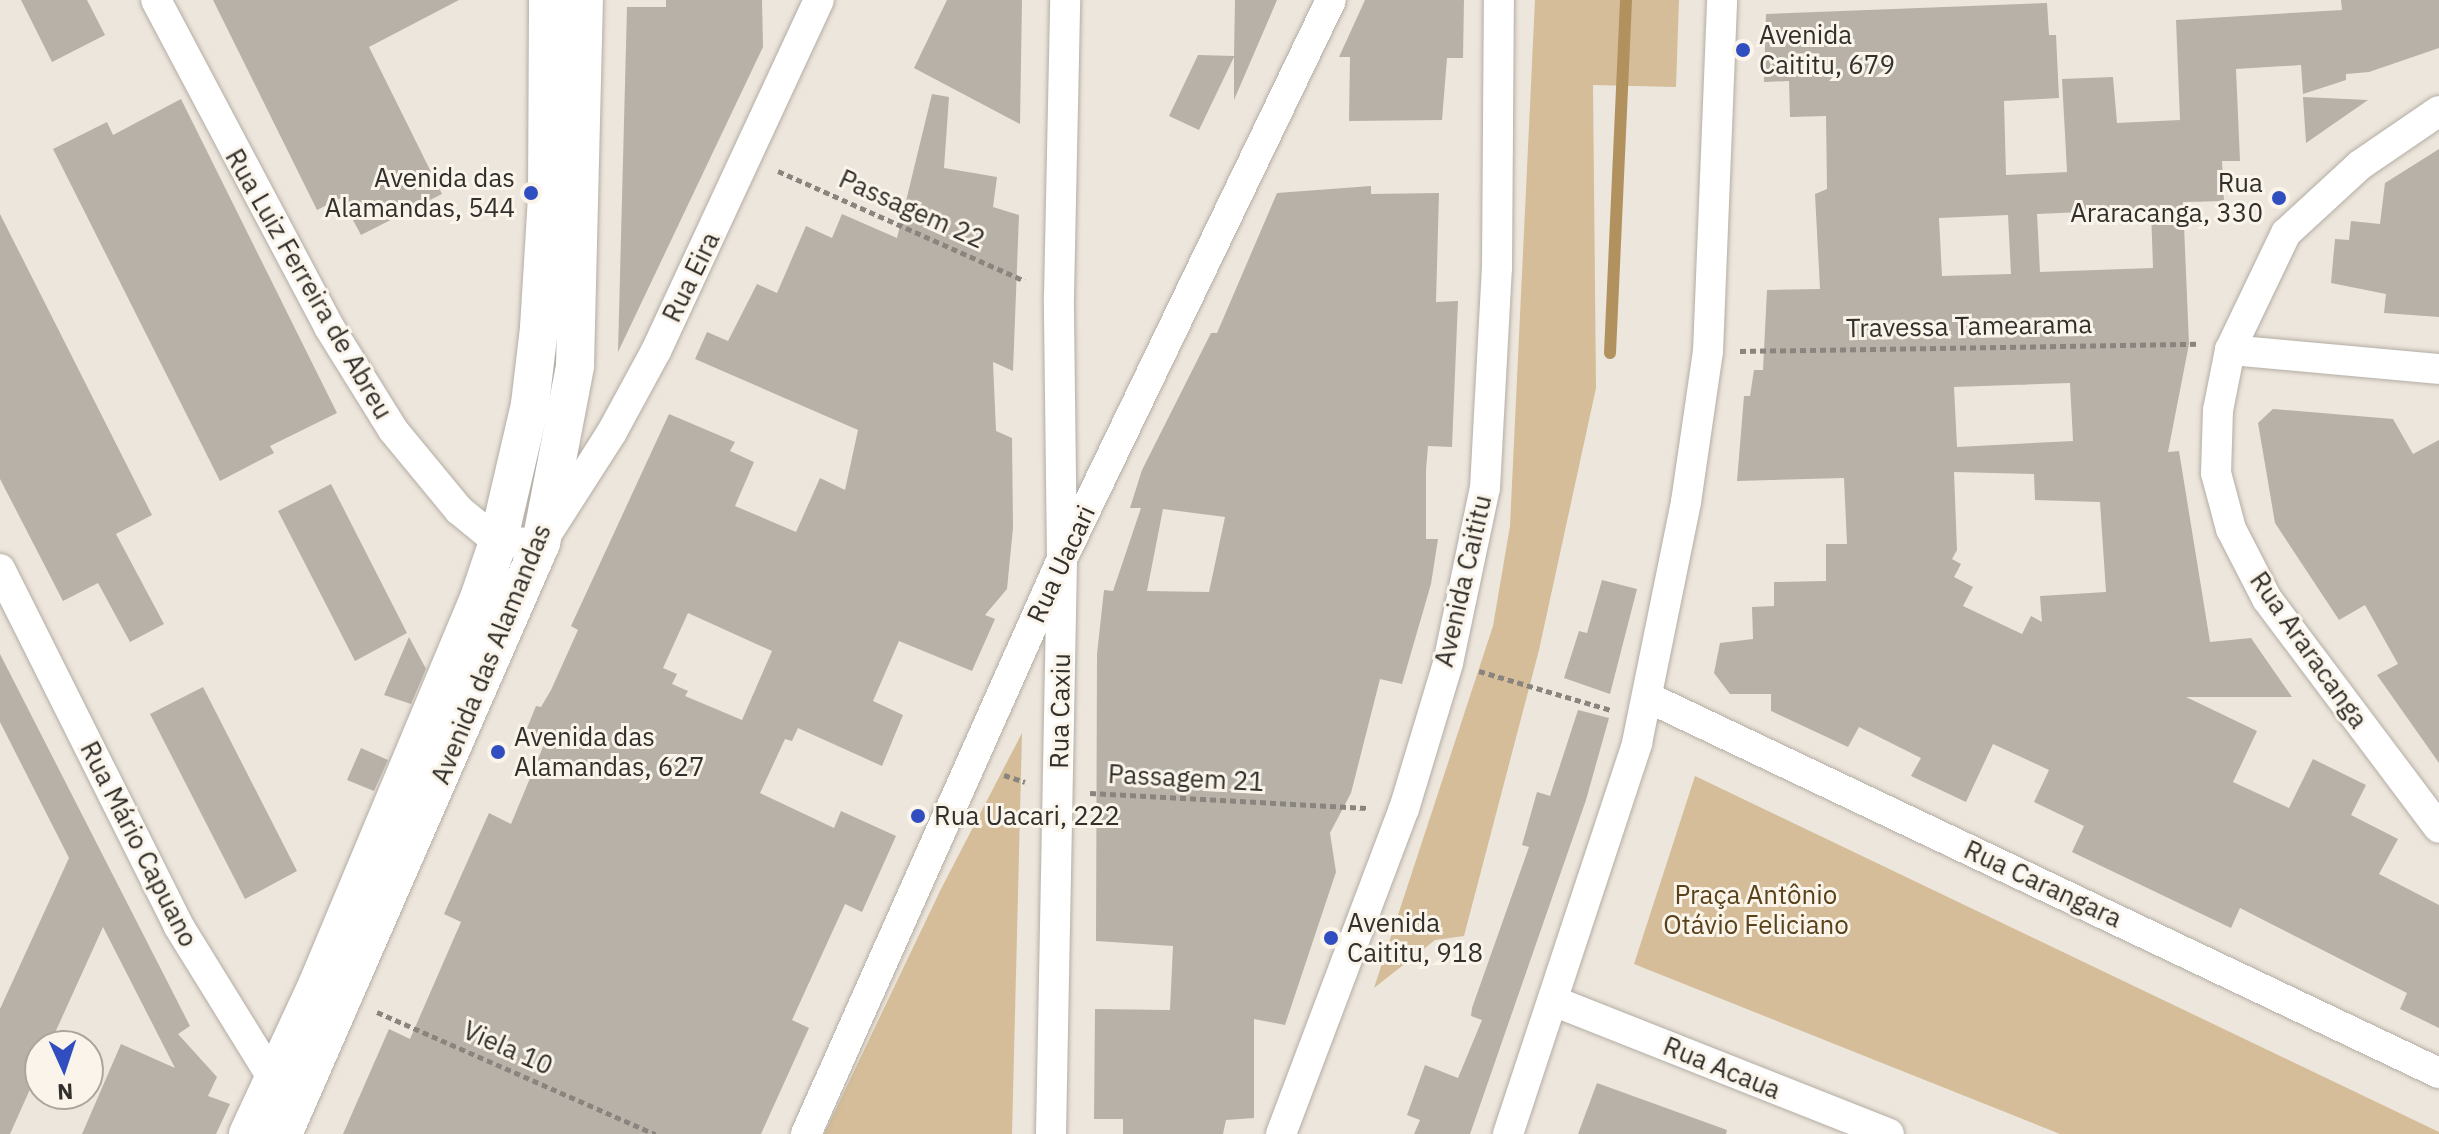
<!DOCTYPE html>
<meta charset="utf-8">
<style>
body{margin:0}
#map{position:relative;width:2439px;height:1134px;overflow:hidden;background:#ede6dc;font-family:"IBM Plex Sans",sans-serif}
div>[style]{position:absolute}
.green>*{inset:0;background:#d4bd98}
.stream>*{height:12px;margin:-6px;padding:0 6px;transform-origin:6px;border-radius:6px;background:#b1925e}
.building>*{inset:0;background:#b7b1a8}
.path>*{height:5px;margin-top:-2.5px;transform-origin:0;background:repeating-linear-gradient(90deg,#89857e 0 6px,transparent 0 10px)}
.roads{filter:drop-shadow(0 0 2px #b3ada4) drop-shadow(0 0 2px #b3ada4)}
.minor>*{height:30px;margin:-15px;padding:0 15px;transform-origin:15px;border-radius:15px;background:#fff}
.tertiary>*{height:38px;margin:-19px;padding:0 19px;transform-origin:19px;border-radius:19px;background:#fff}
.dots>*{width:22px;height:22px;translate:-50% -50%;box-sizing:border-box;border:4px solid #faf4ea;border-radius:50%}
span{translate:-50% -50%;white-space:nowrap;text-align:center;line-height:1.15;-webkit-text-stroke:6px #faf4ea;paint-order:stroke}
.poi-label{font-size:26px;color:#32302c}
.left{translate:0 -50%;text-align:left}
.right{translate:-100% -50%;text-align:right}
.street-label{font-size:26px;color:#32302c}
.park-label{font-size:26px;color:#594219}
.north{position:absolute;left:24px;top:1030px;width:80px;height:80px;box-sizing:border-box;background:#faf4ea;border:2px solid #aaa69e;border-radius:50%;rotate:177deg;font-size:22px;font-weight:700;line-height:32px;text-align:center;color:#32302c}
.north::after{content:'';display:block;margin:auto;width:28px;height:36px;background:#304ebf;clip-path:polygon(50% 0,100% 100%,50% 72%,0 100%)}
</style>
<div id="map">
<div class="green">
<div style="clip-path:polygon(1535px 0,1679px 0,1676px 87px,1593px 85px,1596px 388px,1539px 650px,1464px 936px,1435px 940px,1374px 988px,1493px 626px,1510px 526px)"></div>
<div style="clip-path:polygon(1022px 733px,1012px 1134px,824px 1134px,941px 889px)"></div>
<div style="clip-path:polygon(1695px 776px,2439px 1132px,2439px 1134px,2060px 1134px,1634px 964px)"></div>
</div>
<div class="stream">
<div style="left:1610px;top:353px;width:353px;rotate:-87.4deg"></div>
</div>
<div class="building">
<div style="clip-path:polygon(21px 0,87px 0,105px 35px,52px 62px)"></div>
<div style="clip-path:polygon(213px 0,459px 0,369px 47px,442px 194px,361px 235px,341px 198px,317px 210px)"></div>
<div style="clip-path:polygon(666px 0,762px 0,763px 47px,618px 352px,627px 7px,666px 7px)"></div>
<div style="clip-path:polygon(947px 0,1022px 0,1020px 124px,914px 68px)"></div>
<div style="clip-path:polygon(1235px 0,1277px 0,1234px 100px,1234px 57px,1199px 130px,1169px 116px,1198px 55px,1234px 56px)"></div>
<div style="clip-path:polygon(1365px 0,1464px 0,1463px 58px,1447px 58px,1442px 120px,1349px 121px,1350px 57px,1339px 57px)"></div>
<div style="clip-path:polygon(evenodd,2341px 0,2439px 0,2439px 48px,2369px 72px,2346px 74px,2346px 80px,2303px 94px,2301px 65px,2236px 69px,2240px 161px,2222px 161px,2224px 201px,2183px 202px,2189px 344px,2168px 452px,2179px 451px,2210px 642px,2251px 638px,2292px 697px,2186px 697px,2257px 731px,2233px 782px,2289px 808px,2313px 759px,2366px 785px,2351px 815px,2398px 839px,2379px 874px,2439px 905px,2439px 1028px,2400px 1009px,2407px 993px,2240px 908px,2231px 928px,2072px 852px,2084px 826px,2034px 802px,2049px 770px,1993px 744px,1966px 802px,1911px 776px,1921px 758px,1859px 727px,1848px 747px,1771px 711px,1771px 694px,1730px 694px,1714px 673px,1720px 643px,1753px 639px,1752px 607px,1774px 606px,1774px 582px,1826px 581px,1826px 544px,1847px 544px,1844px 478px,1737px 481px,1744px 396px,1750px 396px,1754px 370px,1763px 370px,1767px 290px,1820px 289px,1815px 194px,1827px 189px,1826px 116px,1790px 117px,1789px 81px,1764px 82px,1766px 14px,2047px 3px,2049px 35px,2056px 35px,2059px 98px,2004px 101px,2006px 175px,2067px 172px,2062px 79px,2113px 77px,2117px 123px,2180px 120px,2176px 20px,2342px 10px,2341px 0,2151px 209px,2153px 268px,2040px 272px,2037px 214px,2151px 209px,2341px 0,2008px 215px,2011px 274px,1942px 276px,1939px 218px,2008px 215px,2341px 0,2070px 383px,2073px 441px,1957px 447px,1954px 387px,2070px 383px,2341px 0,1954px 472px,2034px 474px,2035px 500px,2100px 502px,2106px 592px,2040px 596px,2042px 622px,2031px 616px,2022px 634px,1963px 606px,1973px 587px,1954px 577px,1961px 564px,1952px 559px,1957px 550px,1954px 472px)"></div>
<div style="clip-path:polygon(evenodd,932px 94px,949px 97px,944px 168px,997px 177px,993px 207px,1019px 215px,1013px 371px,993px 362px,996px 431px,1012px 438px,1013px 528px,1007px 589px,985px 615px,995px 619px,972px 671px,899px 641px,873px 701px,903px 715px,882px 766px,798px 728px,792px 741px,785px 739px,760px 793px,834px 828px,841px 811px,896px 836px,862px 912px,845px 904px,792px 1020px,809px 1028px,761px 1134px,343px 1134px,389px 1029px,410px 1039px,461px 922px,444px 914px,489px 813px,511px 824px,545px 742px,525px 733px,536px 706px,541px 707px,551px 690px,578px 630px,571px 626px,669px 414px,735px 442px,730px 451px,754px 462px,735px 506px,796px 532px,820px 478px,845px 490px,858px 430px,695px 359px,707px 332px,728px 341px,757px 284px,777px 293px,806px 226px,832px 238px,842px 214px,897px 238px,932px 94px,688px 613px,772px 651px,742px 720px,685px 696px,688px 691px,672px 684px,677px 674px,663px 668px,688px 613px)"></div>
<div style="clip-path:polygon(2303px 97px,2368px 100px,2306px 143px)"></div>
<div style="clip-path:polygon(181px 99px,337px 413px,270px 446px,274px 453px,220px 481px,53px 149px,107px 122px,113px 135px)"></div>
<div style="clip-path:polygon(2439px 149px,2439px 317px,2384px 313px,2386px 294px,2331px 283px,2335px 239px,2349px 240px,2351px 221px,2380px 224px,2385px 183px)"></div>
<div style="clip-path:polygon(evenodd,1371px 186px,1371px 194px,1439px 193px,1436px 302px,1458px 301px,1452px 447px,1428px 446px,1426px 470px,1426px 539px,1438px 539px,1431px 584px,1402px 684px,1380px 679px,1351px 793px,1330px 833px,1336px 872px,1285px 1025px,1254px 1019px,1254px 1118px,1226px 1120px,1223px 1134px,1123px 1134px,1123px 1119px,1094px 1119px,1095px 1009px,1170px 1010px,1173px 946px,1096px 941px,1097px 654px,1104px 590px,1113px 591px,1141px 508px,1130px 508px,1142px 470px,1211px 333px,1217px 333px,1277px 193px,1371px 186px,1163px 509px,1225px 517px,1209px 592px,1147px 591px,1163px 509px)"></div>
<div style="clip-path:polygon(0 214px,152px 515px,116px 534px,164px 624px,130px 642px,98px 583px,63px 601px,0 479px)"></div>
<div style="clip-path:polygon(2273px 409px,2393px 419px,2413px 454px,2439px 440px,2439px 763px,2377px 675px,2398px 664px,2365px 605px,2339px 620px,2275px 523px,2258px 423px)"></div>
<div style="clip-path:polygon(331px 484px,407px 633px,355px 661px,278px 511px)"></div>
<div style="clip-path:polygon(1602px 580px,1637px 589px,1610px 694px,1564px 678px,1579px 631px,1587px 633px)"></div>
<div style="clip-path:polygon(409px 637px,426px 669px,411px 704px,384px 695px)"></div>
<div style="clip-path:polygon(0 654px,190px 1026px,178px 1034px,217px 1077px,208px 1096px,230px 1104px,216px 1134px,82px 1134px,121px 1044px,175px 1068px,103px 927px,49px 1046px,40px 1046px,40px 1067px,10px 1134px,0 1134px,0 1009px,69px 858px,0 722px)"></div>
<div style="clip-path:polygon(203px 687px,297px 871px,245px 899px,150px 714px)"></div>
<div style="clip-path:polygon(1578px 710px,1609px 718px,1586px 800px,1470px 1134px,1414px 1134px,1420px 1120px,1407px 1115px,1425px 1065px,1458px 1078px,1482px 1020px,1471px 1016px,1472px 1008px,1529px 847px,1522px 845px,1537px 792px,1550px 796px)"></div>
<div style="clip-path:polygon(361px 748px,388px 760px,374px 791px,347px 780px)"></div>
<div style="clip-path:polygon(1597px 1083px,1727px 1130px,1726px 1134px,1578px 1134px)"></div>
</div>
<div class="path">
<div style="left:778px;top:171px;width:270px;rotate:24deg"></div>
<div style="left:1740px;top:351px;width:458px;rotate:-0.9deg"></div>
<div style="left:1479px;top:671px;width:138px;rotate:16.5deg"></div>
<div style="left:1004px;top:775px;width:22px;rotate:18deg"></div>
<div style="left:1090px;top:793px;width:277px;rotate:3.1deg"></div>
<div style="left:377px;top:1012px;width:304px;rotate:23.7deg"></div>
</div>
<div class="roads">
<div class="minor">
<div style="left:156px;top:0;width:370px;rotate:62.1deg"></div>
<div style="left:329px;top:327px;width:121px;rotate:58.1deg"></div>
<div style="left:393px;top:430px;width:104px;rotate:50.5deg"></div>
<div style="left:459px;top:510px;width:50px;rotate:39.4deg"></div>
<div style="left:498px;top:542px;width:43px;rotate:1.3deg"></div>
<div style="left:541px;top:543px;width:132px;rotate:-57.4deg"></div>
<div style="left:612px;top:432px;width:92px;rotate:-61.5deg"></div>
<div style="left:656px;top:351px;width:387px;rotate:-65.1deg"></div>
<div style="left:2439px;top:111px;width:96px;rotate:145.6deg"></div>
<div style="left:2360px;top:165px;width:100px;rotate:137.4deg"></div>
<div style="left:2286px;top:233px;width:130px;rotate:115.6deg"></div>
<div style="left:2230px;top:350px;width:61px;rotate:101.3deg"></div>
<div style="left:2218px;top:410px;width:63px;rotate:91.8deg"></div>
<div style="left:2216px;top:473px;width:58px;rotate:75deg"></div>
<div style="left:2231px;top:529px;width:79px;rotate:62.8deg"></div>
<div style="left:2267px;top:599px;width:286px;rotate:53.1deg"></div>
<div style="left:2230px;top:350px;width:210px;rotate:5.2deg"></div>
<div style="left:0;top:569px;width:398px;rotate:63.4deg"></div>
<div style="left:178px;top:925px;width:200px;rotate:58.3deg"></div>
<div style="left:1647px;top:697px;width:877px;rotate:25.4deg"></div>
<div style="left:1556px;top:1002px;width:358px;rotate:21.6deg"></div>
<div style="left:806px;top:1134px;width:629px;rotate:-66deg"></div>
<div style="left:1062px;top:559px;width:620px;rotate:-64.3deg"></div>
<div style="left:1051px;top:1134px;width:575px;rotate:-88.9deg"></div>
<div style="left:1062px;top:559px;width:263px;rotate:-90.7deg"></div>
<div style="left:1059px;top:296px;width:296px;rotate:-88.8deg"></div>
<div style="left:1281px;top:1134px;width:347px;rotate:-69.3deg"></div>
<div style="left:1404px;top:809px;width:152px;rotate:-73.2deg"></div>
<div style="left:1448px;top:663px;width:179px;rotate:-78.1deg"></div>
<div style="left:1485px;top:488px;width:219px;rotate:-86.9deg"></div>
<div style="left:1497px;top:269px;width:269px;rotate:-89.6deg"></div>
<div style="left:1508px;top:1134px;width:412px;rotate:-71.7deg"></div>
<div style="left:1637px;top:743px;width:246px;rotate:-78.5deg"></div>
<div style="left:1686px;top:502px;width:152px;rotate:-81.7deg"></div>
<div style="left:1708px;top:352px;width:352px;rotate:-87.7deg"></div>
</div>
<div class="tertiary">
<div style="left:248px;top:1134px;width:166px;rotate:-65.1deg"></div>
<div style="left:318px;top:983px;width:414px;rotate:-67.3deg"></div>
<div style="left:478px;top:601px;width:62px;rotate:-71.3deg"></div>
<div style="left:498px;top:542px;width:142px;rotate:-76.9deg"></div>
<div style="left:530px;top:404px;width:77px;rotate:-83.2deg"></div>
<div style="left:539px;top:328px;width:130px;rotate:-86.5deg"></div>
<div style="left:547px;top:198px;width:198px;rotate:-89.7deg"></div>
<div style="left:283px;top:1134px;width:645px;rotate:-66.42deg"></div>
<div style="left:541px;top:543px;width:180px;rotate:-79.1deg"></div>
<div style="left:575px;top:366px;width:366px;rotate:-88.6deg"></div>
</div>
</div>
<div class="dots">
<div style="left:1743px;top:50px;background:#304ebf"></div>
<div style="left:531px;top:193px;background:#304ebf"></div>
<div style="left:2279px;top:198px;background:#304ebf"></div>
<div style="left:498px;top:752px;background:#304ebf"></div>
<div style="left:918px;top:816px;background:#304ebf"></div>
<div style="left:1331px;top:938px;background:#304ebf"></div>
</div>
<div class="poi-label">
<span class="left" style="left:1759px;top:50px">Avenida<br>Caititu, 679</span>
<span class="right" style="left:515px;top:193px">Avenida das<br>Alamandas, 544</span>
<span class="right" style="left:2263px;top:198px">Rua<br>Araracanga, 330</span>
<span class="left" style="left:514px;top:752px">Avenida das<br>Alamandas, 627</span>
<span class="left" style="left:934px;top:816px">Rua Uacari, 222</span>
<span class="left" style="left:1347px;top:938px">Avenida<br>Caititu, 918</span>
</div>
<div class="street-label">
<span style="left:912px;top:209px;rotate:24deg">Passagem 22</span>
<span style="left:691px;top:277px;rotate:-64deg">Rua Eira</span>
<span style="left:309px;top:284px;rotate:60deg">Rua Luiz Ferreira de Abreu</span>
<span style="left:1969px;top:326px;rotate:-1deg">Travessa Tamearama</span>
<span style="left:1061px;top:564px;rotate:-65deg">Rua Uacari</span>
<span style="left:1463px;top:581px;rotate:-77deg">Avenida Caititu</span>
<span style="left:2309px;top:650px;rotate:55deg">Rua Araracanga</span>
<span style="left:491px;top:654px;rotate:-68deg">Avenida das Alamandas</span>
<span style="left:1060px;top:711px;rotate:-89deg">Rua Caxiu</span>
<span style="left:1186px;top:778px;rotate:3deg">Passagem 21</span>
<span style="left:139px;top:844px;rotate:63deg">Rua Mário Capuano</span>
<span style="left:2043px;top:884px;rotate:25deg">Rua Carangara</span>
<span style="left:508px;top:1048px;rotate:24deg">Viela 10</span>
<span style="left:1722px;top:1068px;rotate:22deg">Rua Acaua</span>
</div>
<div class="park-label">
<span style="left:1756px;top:910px">Praça Antônio<br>Otávio Feliciano</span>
</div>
<div class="north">N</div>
</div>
